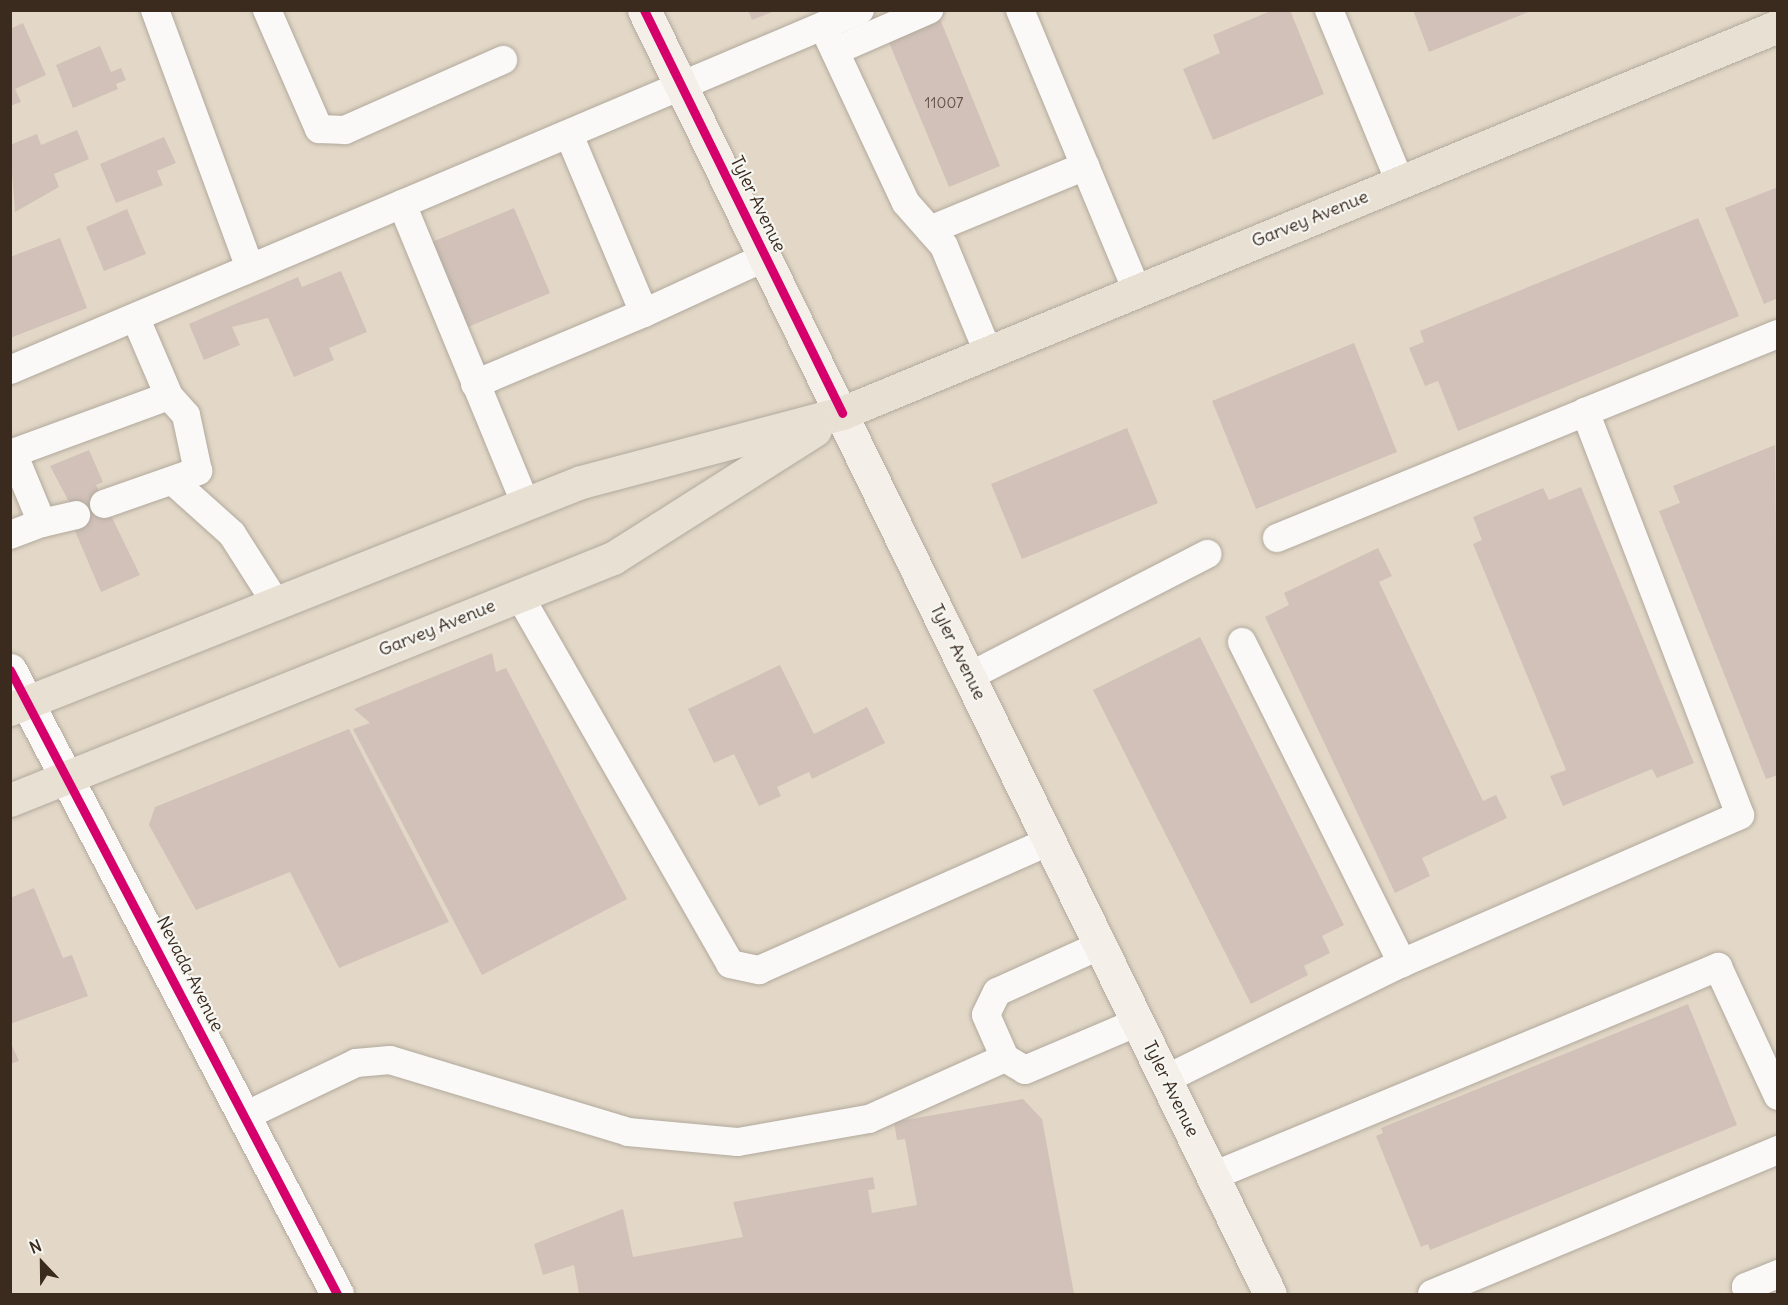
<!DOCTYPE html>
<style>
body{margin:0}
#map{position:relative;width:1788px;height:1305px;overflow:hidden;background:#e3d8c7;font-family:Delius,sans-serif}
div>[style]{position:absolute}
.building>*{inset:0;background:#d1c1b8}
.roads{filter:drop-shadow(0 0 2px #b1a99d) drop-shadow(0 0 2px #b1a99d)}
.lane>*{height:28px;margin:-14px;padding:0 14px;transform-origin:14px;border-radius:14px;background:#fbf9f7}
.street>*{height:33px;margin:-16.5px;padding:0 16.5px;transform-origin:16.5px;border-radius:16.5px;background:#fbf9f7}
.secondary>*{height:33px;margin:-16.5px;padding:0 16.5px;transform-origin:16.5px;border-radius:16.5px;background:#f4efe8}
.primary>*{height:33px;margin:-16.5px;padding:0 16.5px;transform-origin:16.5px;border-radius:16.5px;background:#e9e0d4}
.cycleway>*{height:9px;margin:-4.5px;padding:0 4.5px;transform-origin:4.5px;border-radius:4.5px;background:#d6006c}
span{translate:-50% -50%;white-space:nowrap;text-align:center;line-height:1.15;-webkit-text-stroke:4.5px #f6f6f2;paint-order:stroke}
.number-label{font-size:15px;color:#615045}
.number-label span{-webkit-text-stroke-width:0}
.street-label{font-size:18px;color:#3b2a1e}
.frame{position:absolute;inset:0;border:12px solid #3b2a1e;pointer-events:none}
.north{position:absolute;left:12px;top:1233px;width:60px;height:60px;-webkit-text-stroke:4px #f6f6f2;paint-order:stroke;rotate:338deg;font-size:16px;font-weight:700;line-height:24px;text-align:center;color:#3b2a1e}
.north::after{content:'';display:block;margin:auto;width:21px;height:27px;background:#3b2a1e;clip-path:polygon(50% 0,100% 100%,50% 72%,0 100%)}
</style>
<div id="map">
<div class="building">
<div style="clip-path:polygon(748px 10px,775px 10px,775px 11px,752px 20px)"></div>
<div style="clip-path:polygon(1273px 10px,1290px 10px,1324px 94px,1213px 140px,1183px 69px,1220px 53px,1213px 35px)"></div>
<div style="clip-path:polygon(1413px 10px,1531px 10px,1531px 11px,1429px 52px)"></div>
<div style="clip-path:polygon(940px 19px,1000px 166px,949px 187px,888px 40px)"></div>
<div style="clip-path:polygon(23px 23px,46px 75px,15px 89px,21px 102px,10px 106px,10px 29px)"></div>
<div style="clip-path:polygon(100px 46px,111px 72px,121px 68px,126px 80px,116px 84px,118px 89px,73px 108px,56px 65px)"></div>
<div style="clip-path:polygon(77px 130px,89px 159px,54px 174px,59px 187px,15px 212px,10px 145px,37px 134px,41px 145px)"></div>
<div style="clip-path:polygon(164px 137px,176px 163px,157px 171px,163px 185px,116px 203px,100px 164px)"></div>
<div style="clip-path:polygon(1778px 187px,1778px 298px,1764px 304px,1725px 208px)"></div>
<div style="clip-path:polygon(514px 208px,550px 293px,468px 327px,432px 242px)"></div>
<div style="clip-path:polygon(127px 209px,146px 254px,104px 271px,86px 227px)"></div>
<div style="clip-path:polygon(1698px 218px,1739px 316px,1458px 431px,1438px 381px,1425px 386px,1409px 348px,1424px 342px,1420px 331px)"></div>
<div style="clip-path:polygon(60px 238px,87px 308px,10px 338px,10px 257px)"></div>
<div style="clip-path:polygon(341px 271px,367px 332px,329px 348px,334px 360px,294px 377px,268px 318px,232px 327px,240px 345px,204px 360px,189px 324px,298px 277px,302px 287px)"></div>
<div style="clip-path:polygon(1354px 343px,1397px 452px,1256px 509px,1212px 401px)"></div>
<div style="clip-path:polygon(1127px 428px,1158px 503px,1022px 559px,991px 484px)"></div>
<div style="clip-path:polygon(1775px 445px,1778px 775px,1766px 779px,1659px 511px,1680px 503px,1673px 486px)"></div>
<div style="clip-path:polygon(89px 450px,103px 482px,96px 485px,140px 575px,101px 592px,75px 531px,81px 528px,76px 515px,50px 466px)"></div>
<div style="clip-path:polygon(1581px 487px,1694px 763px,1657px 778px,1652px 769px,1563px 806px,1550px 776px,1566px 770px,1473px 544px,1482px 540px,1473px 517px,1543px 488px,1549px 500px)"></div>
<div style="clip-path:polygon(1378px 548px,1392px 576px,1379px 582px,1483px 801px,1496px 795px,1507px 818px,1422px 858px,1430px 876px,1395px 893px,1265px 617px,1289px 605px,1284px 593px)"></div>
<div style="clip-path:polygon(1200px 637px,1344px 925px,1322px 936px,1330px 953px,1304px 966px,1308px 975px,1251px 1004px,1093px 690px)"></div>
<div style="clip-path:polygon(492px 653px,496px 672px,506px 668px,627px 899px,482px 975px,353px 729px,370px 723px,354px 709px)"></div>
<div style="clip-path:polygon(780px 665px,814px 734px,867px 707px,885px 743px,812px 779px,809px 772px,777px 787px,781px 796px,759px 806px,734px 754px,714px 763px,688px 709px)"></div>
<div style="clip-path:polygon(349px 729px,449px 922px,339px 968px,290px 872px,196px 910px,149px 825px,155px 807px)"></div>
<div style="clip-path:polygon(34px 888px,63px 958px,72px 955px,88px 996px,10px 1024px,10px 898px)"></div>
<div style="clip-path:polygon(1688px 1004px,1737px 1125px,1430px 1250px,1428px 1244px,1421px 1247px,1376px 1136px,1383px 1133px,1381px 1128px)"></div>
<div style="clip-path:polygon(10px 1041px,19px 1061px,10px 1064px)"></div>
<div style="clip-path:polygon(1023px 1099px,1042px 1119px,1074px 1294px,579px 1294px,574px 1265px,543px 1275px,534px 1244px,623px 1209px,633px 1257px,743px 1237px,733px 1202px,873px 1177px,875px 1189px,868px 1190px,872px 1213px,917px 1205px,905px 1139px,897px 1140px,894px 1122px)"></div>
</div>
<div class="roads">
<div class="lane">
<div style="left:155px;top:10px;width:273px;rotate:69.8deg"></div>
<div style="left:267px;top:10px;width:130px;rotate:66.4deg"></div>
<div style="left:319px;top:129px;width:26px;rotate:2deg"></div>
<div style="left:345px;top:130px;width:173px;rotate:-23.9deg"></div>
<div style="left:1329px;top:10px;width:186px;rotate:67.6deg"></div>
<div style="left:823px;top:26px;width:195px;rotate:64.9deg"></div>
<div style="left:906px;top:203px;width:57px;rotate:48.5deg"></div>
<div style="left:944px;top:246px;width:115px;rotate:67.5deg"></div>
<div style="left:835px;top:51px;width:103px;rotate:-23.6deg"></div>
<div style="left:1085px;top:166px;width:135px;rotate:67.4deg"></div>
<div style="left:402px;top:204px;width:323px;rotate:67.6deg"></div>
<div style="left:930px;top:230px;width:168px;rotate:-22.4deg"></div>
<div style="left:1085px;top:166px;width:169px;rotate:-112.6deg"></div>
<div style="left:644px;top:313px;width:134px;rotate:-24.7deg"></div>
<div style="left:10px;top:370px;width:923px;rotate:-22.95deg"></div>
<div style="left:475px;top:384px;width:183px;rotate:-22.8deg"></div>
<div style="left:644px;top:313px;width:193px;rotate:-112.8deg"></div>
<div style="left:173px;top:481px;width:79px;rotate:41.9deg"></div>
<div style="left:232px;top:534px;width:82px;rotate:57.5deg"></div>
<div style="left:104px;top:504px;width:100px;rotate:-19.3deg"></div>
<div style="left:198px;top:471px;width:57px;rotate:-102.1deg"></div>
<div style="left:186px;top:415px;width:25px;rotate:-132deg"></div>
<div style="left:42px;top:523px;width:35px;rotate:-13deg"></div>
<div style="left:10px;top:535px;width:34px;rotate:-21deg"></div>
<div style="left:42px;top:523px;width:76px;rotate:-112.5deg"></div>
<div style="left:13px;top:453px;width:166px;rotate:-20.1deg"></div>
<div style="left:169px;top:396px;width:84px;rotate:-113.2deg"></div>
<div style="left:1277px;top:538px;width:333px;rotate:-22.2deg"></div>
<div style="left:519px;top:595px;width:425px;rotate:60.2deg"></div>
<div style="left:730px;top:964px;width:30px;rotate:12deg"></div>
<div style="left:759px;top:970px;width:318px;rotate:-23.9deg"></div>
<div style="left:1242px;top:642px;width:359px;rotate:63.5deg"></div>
<div style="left:970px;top:676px;width:267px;rotate:-27.2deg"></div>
<div style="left:1101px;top:945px;width:114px;rotate:155.7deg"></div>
<div style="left:997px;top:992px;width:25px;rotate:116deg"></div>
<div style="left:986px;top:1015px;width:47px;rotate:66.2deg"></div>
<div style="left:1005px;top:1058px;width:23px;rotate:31deg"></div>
<div style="left:1025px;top:1070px;width:123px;rotate:-23deg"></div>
<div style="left:1166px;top:1079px;width:263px;rotate:-26.2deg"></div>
<div style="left:1402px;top:963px;width:369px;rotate:-23.6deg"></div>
<div style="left:1740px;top:815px;width:432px;rotate:-111deg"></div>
<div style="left:1585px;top:412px;width:208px;rotate:-22deg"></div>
<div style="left:245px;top:1116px;width:123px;rotate:-25.5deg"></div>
<div style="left:356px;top:1063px;width:34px;rotate:-5deg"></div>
<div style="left:390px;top:1060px;width:249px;rotate:16.8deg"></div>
<div style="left:628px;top:1132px;width:110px;rotate:5.2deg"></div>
<div style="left:738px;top:1142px;width:133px;rotate:-10deg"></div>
<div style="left:869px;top:1119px;width:149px;rotate:-24.2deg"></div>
<div style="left:1213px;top:1176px;width:547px;rotate:-22.48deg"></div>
<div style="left:1718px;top:967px;width:142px;rotate:65.1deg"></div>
<div style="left:1432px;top:1294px;width:375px;rotate:-22.6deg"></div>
<div style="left:1750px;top:1294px;width:8px;rotate:-120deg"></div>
<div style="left:1746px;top:1287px;width:35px;rotate:-22deg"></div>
</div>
<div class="street">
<div style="left:10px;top:670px;width:704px;rotate:62.34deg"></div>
</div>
<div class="secondary">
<div style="left:644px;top:10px;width:1428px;rotate:64.01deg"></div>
</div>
<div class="primary">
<div style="left:10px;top:709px;width:614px;rotate:-21.68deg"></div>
<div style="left:581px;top:482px;width:270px;rotate:-14.8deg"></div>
<div style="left:842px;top:413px;width:1013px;rotate:-22.46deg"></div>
<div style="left:10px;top:800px;width:650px;rotate:-21.87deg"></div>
<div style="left:613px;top:558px;width:239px;rotate:-32.4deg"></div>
</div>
</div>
<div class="cycleway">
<div style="left:644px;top:10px;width:449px;rotate:63.8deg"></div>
<div style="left:10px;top:670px;width:704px;rotate:62.34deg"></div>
</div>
<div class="number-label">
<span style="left:944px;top:103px">11007</span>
</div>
<div class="street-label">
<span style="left:758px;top:204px;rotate:64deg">Tyler Avenue</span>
<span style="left:1310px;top:219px;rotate:-22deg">Garvey Avenue</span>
<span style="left:437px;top:628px;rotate:-22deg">Garvey Avenue</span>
<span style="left:958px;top:652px;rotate:64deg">Tyler Avenue</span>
<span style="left:190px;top:974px;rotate:63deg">Nevada Avenue</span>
<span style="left:1171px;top:1089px;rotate:64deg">Tyler Avenue</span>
</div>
<div class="frame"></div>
<div class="north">N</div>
</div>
